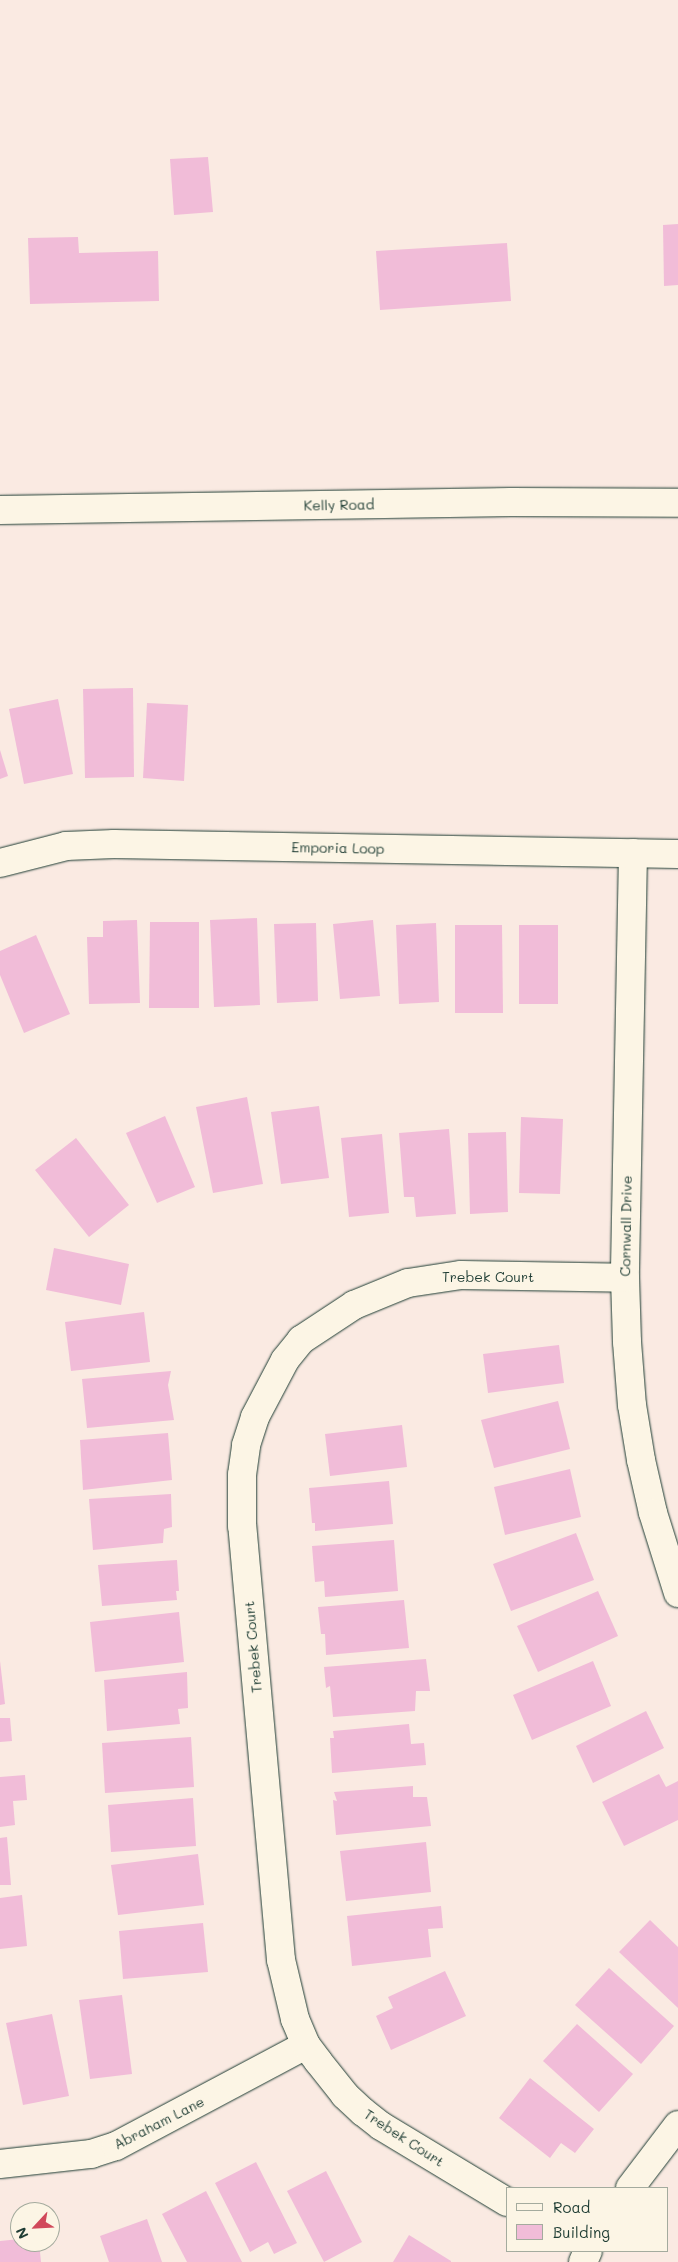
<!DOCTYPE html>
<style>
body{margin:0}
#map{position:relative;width:678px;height:2262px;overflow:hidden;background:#faeae2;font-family:Mali,sans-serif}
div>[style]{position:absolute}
.building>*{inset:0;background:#f1bcd8}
.roads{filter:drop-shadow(0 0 1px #1f3d34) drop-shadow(0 0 1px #1f3d34)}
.minor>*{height:28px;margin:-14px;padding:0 14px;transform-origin:14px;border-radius:14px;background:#fcf5e5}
span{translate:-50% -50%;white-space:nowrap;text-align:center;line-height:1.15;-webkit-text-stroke:4px #fcf5e5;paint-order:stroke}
.street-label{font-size:14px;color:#1f3d34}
.legend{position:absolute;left:506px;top:2187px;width:162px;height:65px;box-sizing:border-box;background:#fcf5e5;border:1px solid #a4ab9e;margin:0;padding:6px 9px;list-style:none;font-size:15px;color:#1f3d34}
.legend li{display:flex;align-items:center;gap:10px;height:25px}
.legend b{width:25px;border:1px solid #a4ab9e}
.north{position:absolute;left:10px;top:2202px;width:50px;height:50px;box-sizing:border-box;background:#fcf5e5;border:1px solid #a4ab9e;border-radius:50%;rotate:245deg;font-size:14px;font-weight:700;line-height:20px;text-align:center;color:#1f3d34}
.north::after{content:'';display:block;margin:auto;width:18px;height:22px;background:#d1495b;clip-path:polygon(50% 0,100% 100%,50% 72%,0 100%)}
</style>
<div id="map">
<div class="building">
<div style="clip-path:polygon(208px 157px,213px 212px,174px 215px,170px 159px)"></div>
<div style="clip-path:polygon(678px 224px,678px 285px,664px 286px,663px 225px)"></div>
<div style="clip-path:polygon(78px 237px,79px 253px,158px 251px,159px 301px,30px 304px,28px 238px)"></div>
<div style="clip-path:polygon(507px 243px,511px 301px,380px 310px,376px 251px)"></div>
<div style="clip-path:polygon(133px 688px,134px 777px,85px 778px,83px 689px)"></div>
<div style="clip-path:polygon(58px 699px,73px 774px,24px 784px,9px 709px)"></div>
<div style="clip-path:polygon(147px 703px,188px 705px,184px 781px,143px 778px)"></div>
<div style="clip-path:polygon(0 750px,8px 776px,0 779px)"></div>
<div style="clip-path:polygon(257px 918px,260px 1005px,214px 1007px,210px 920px)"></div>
<div style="clip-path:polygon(137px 920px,140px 1003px,89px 1004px,87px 937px,103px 937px,103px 921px)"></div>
<div style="clip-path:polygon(373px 920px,380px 996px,340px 999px,333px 924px)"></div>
<div style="clip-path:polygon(150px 922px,199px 922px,199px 1008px,149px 1008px)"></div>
<div style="clip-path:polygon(316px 923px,318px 1001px,277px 1003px,274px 924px)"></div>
<div style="clip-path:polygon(436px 923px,439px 1002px,399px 1004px,396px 925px)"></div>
<div style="clip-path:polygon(455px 925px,502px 925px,503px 1013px,455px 1013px)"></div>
<div style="clip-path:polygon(519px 925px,558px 925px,558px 1004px,519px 1004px)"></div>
<div style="clip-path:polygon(36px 935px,70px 1014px,24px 1033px,0 975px,0 951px)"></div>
<div style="clip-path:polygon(247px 1097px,263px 1184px,213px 1193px,196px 1107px)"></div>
<div style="clip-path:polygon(319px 1106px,329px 1178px,281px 1184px,271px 1112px)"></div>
<div style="clip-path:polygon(165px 1116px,195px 1187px,157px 1203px,126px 1133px)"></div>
<div style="clip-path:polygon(521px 1117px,563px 1119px,560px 1194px,519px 1193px)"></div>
<div style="clip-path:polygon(449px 1129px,456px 1214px,416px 1217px,414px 1197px,404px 1197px,399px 1133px)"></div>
<div style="clip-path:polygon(506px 1132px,508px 1212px,470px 1214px,468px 1133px)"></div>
<div style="clip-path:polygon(382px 1134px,389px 1213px,349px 1217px,341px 1138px)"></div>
<div style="clip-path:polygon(76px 1138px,129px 1205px,89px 1237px,35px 1170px)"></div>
<div style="clip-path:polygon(54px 1248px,129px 1264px,121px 1305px,46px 1290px)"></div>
<div style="clip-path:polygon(144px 1312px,150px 1362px,71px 1371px,65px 1322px)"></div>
<div style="clip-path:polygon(559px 1345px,564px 1383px,488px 1393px,483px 1354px)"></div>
<div style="clip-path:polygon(171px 1371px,168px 1385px,174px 1420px,87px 1428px,82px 1379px)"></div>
<div style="clip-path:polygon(558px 1401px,570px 1449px,494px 1468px,481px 1420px)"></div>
<div style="clip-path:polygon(402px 1425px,407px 1467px,330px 1476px,325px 1434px)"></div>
<div style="clip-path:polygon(168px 1433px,172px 1480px,83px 1490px,80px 1440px)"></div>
<div style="clip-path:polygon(570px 1469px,581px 1517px,505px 1535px,494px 1487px)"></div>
<div style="clip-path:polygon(389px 1481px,393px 1524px,315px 1531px,315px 1523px,312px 1523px,309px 1488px)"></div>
<div style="clip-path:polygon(171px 1494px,172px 1527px,164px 1529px,163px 1543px,93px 1550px,89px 1499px)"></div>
<div style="clip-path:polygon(576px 1533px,594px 1580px,511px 1611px,493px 1564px)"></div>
<div style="clip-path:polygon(394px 1540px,398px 1591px,325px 1597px,324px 1581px,315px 1582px,312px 1546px)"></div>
<div style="clip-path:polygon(177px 1560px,179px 1591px,176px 1591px,177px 1600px,102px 1606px,98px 1565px)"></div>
<div style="clip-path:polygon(598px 1591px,618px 1636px,538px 1672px,517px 1626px)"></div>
<div style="clip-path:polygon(404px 1600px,409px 1648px,326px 1655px,325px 1634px,321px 1634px,318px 1607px)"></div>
<div style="clip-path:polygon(179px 1612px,184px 1662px,95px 1672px,90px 1622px)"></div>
<div style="clip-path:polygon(426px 1659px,430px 1691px,416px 1691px,415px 1711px,333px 1717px,330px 1686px,326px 1688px,324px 1667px)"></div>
<div style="clip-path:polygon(0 1661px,5px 1704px,0 1705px)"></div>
<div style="clip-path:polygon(593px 1661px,611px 1706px,532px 1740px,513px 1695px)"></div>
<div style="clip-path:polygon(187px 1672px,188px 1708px,178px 1709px,180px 1724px,107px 1731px,104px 1680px)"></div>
<div style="clip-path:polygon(646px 1711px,664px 1748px,593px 1783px,576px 1746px)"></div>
<div style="clip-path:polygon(0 1718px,10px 1718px,12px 1741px,0 1742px)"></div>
<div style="clip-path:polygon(409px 1724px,411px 1744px,424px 1743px,426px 1765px,332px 1773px,330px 1738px,334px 1738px,333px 1731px)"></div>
<div style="clip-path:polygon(191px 1737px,194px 1787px,105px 1793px,102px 1743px)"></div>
<div style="clip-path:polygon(659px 1774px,666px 1787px,678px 1781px,678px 1820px,624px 1846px,602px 1802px)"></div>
<div style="clip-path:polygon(25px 1775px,27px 1800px,13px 1801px,15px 1825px,0 1827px,0 1777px)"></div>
<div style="clip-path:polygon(413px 1786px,413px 1797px,427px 1797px,431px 1826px,336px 1835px,333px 1800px,337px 1801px,334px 1792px)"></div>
<div style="clip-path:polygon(193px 1798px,196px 1846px,111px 1852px,108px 1805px)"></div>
<div style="clip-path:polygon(7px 1837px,11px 1885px,0 1885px,0 1838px)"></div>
<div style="clip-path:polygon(426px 1842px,431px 1892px,346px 1901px,340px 1851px)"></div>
<div style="clip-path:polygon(198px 1854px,204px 1905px,118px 1915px,111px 1865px)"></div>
<div style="clip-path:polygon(22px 1895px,27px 1946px,0 1949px,0 1898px)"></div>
<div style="clip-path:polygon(441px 1906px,443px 1928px,428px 1929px,431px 1957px,352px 1966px,347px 1916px)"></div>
<div style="clip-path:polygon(650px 1920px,678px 1947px,678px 2008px,619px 1952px)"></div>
<div style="clip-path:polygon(203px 1923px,208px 1972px,123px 1979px,119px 1931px)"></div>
<div style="clip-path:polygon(609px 1968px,674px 2026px,641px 2064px,575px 2005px)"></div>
<div style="clip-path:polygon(445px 1971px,466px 2016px,391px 2050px,376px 2016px,393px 2008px,388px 1997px)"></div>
<div style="clip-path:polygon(122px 1995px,132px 2074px,90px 2079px,79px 2000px)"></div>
<div style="clip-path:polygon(52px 2014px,69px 2096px,23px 2105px,6px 2023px)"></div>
<div style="clip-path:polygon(577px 2024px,633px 2074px,599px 2112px,543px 2061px)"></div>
<div style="clip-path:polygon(530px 2078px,594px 2129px,575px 2153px,561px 2143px,550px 2158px,499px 2118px)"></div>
<div style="clip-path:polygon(256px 2162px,297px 2243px,274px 2254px,268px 2242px,250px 2252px,215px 2183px)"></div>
<div style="clip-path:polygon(326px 2171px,362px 2242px,324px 2262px,287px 2191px)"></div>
<div style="clip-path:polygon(206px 2191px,242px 2262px,187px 2262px,162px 2214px)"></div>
<div style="clip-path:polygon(147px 2219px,162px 2262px,109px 2262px,100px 2236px)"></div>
<div style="clip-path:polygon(409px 2235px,451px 2261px,451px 2262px,393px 2262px)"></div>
<div style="clip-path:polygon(20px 2239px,20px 2242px,39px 2242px,41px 2262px,0 2262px,0 2241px)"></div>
</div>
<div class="roads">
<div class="minor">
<div style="left:0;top:510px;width:511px;rotate:-0.9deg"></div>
<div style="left:511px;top:502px;width:167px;rotate:0.3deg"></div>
<div style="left:633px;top:853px;width:425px;rotate:91.1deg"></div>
<div style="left:625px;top:1278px;width:64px;rotate:88.2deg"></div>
<div style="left:627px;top:1342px;width:63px;rotate:85.5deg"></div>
<div style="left:632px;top:1405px;width:56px;rotate:80.7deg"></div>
<div style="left:641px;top:1460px;width:54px;rotate:77.2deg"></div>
<div style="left:653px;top:1513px;width:84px;rotate:72.6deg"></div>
<div style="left:0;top:863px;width:68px;rotate:-14.4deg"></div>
<div style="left:66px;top:846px;width:48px;rotate:-2.4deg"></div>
<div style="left:114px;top:844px;width:564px;rotate:1.02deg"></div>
<div style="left:0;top:2164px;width:92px;rotate:-6.3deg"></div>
<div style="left:91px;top:2154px;width:26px;rotate:-18deg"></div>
<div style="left:116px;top:2146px;width:215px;rotate:-28deg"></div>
<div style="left:630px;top:2188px;width:79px;rotate:-52.7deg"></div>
<div style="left:507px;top:2202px;width:147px;rotate:-148.9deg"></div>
<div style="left:381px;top:2126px;width:23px;rotate:-142deg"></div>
<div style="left:363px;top:2112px;width:25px;rotate:-137deg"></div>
<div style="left:345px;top:2095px;width:43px;rotate:-128.5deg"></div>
<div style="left:318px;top:2061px;width:20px;rotate:-127deg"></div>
<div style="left:306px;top:2045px;width:28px;rotate:-113deg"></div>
<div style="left:295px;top:2019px;width:61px;rotate:-103.3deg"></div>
<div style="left:281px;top:1960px;width:436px;rotate:-95.1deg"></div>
<div style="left:242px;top:1526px;width:51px;rotate:-90deg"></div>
<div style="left:242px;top:1475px;width:30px;rotate:-82deg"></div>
<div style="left:246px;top:1445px;width:29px;rotate:-72deg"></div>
<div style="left:255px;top:1417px;width:64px;rotate:-62.2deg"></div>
<div style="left:285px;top:1360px;width:26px;rotate:-51deg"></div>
<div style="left:301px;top:1340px;width:64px;rotate:-33.4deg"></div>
<div style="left:354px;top:1305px;width:58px;rotate:-22.2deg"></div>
<div style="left:408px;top:1283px;width:54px;rotate:-8.6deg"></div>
<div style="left:461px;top:1275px;width:164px;rotate:1deg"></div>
<div style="left:583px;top:2262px;width:12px;rotate:-66deg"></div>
</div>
</div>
<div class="street-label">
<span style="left:339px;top:505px;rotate:-1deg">Kelly Road</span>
<span style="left:338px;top:848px;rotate:1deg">Emporia Loop</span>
<span style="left:626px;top:1226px;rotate:-89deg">Cornwall Drive</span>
<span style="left:488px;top:1277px">Trebek Court</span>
<span style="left:253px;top:1647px;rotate:-95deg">Trebek Court</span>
<span style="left:159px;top:2123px;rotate:-27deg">Abraham Lane</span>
<span style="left:404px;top:2138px;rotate:33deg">Trebek Court</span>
</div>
<ul class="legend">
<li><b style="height:6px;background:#fcf5e5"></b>Road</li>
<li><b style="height:14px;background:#f1bcd8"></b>Building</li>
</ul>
<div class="north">N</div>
</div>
